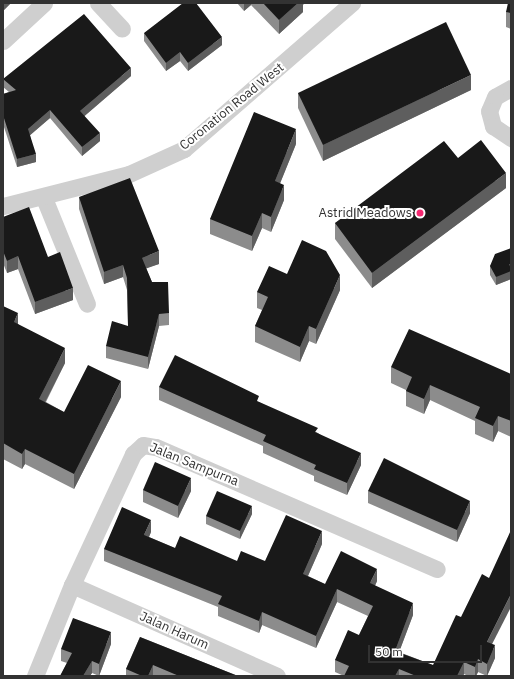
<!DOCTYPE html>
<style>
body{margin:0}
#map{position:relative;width:514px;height:679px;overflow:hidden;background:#fff;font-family:"IBM Plex Sans",sans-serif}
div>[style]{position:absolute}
.minor>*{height:17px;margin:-8.5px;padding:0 8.5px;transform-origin:8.5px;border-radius:8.5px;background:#cfcfcf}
.wall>*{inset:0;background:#8c8c8c}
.shaded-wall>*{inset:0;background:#5e5e5e}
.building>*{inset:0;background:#191919}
.dots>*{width:11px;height:11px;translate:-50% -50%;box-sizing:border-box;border:2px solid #fff;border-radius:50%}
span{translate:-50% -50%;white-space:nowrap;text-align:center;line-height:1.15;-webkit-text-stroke:4px #fff;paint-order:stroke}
.street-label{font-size:13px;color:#323232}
.poi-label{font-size:13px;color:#323232}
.right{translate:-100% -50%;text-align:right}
.frame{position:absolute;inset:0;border:4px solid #323232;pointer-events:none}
.scale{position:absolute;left:368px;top:645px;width:114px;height:18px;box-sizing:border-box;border:2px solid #323232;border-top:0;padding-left:5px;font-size:12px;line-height:14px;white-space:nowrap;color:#323232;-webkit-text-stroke:3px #fff;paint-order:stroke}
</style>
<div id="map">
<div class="minor">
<div style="left:98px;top:3px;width:35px;rotate:47deg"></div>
<div style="left:3px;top:41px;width:56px;rotate:-42.8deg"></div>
<div style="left:511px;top:88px;width:18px;rotate:151deg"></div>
<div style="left:495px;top:97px;width:15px;rotate:113deg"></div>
<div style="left:489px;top:111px;width:16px;rotate:75deg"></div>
<div style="left:493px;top:126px;width:22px;rotate:34deg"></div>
<div style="left:44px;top:198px;width:114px;rotate:67.9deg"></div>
<div style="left:3px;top:206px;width:130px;rotate:-14.3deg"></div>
<div style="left:129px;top:174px;width:60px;rotate:-24.4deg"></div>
<div style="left:184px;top:149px;width:223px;rotate:-41deg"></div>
<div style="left:72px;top:585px;width:224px;rotate:23.9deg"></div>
<div style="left:35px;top:676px;width:98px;rotate:-67.9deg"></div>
<div style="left:72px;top:585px;width:145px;rotate:-65deg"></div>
<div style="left:133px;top:454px;width:13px;rotate:-42deg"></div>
<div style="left:143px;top:445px;width:13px;rotate:9deg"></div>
<div style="left:156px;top:447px;width:306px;rotate:23.5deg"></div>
</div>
<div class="wall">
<div style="clip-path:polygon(3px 3px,11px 3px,4px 10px,3px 9px)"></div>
<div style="clip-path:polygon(237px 3px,304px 3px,303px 5px,303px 12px,279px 34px,251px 5px,244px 11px)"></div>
<div style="clip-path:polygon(511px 3px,511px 29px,506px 27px,506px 12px)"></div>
<div style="clip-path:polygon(144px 33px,222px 45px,188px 71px,180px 61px,166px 71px,144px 41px)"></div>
<div style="clip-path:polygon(131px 76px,84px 116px,100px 141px,82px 156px,50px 118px,30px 135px,36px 162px,17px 167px,3px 124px,3px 94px,9px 92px,3px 87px,3px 79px)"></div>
<div style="clip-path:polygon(471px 90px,323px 161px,298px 108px,298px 93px)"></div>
<div style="clip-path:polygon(296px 144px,280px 183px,284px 200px,271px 232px,262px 228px,252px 251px,210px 234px,210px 219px)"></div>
<div style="clip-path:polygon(458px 158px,506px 188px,372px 288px,335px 239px,335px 223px)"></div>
<div style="clip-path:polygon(79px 197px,159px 264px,146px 268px,152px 282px,169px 313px,169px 325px,159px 326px,148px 369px,106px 358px,106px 346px,128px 326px,127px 290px,123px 277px,104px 284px,79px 209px)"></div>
<div style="clip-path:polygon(3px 217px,73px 300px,35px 314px,18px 269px,7px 273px,3px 263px)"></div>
<div style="clip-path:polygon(511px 248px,511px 279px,496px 285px,490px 275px,490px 266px)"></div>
<div style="clip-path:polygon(287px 274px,340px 290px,316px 344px,309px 341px,300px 362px,255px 342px,255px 326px,262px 310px,257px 308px,257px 292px)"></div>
<div style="clip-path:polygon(3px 306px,18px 324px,65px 363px,46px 402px,64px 412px,121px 397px,74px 489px,25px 464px,22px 469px,3px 459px)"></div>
<div style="clip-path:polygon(391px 367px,511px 374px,511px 437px,498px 431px,493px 442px,475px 434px,475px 421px,430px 400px,424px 414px,406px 406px,406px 390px,391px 383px)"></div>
<div style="clip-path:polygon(159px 387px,259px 402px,318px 433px,361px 465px,347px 495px,314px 481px,314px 476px,263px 453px,263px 446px,159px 400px)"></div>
<div style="clip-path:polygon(143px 490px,191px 491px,178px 518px,143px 502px)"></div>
<div style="clip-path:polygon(368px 491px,470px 513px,457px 542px,368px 503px)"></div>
<div style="clip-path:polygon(252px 514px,240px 539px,206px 524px,206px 516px)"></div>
<div style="clip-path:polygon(151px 532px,149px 537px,175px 548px,237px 561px,265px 561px,322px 544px,308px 576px,325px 584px,377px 581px,375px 586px,413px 615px,399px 652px,433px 665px,492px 644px,495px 658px,487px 676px,478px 672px,476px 676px,468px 676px,464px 674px,463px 676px,344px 676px,335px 672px,335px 660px,359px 635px,368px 616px,337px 602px,316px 648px,262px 625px,259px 633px,218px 616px,218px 607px,104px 561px,104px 549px)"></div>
<div style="clip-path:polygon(140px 637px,238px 676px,126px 676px,126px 669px)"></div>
<div style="clip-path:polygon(111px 644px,99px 676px,92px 673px,90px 676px,60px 676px,67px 663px,61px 661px,61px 649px)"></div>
</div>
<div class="shaded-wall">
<div style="clip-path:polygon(4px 3px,11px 3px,4px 10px)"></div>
<div style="clip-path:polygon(244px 3px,251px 3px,251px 5px,244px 11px)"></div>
<div style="clip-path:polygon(298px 3px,304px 3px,303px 5px,303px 12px,279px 34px,279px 20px)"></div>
<div style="clip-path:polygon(222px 37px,222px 45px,188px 71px,188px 63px)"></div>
<div style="clip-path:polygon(180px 52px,180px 61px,166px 71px,166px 63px)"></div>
<div style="clip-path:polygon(131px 68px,131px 76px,80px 120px,80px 111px)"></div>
<div style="clip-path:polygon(471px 75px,471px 90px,323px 161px,323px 145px)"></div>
<div style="clip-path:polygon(50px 110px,50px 118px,28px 137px,28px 129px)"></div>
<div style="clip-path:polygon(296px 129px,296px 144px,275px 196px,275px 181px)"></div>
<div style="clip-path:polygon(100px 133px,100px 141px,82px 156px,82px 147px)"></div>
<div style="clip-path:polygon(36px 154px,36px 162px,17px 167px,17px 159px)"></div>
<div style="clip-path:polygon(506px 173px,506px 188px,372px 288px,372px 273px)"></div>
<div style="clip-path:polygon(284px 185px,284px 200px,271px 232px,271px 217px)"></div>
<div style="clip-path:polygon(262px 213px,262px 228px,252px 251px,252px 236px)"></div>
<div style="clip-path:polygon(159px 251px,159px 264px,142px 270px,142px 258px)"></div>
<div style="clip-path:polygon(18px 256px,18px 269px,7px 273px,7px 261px)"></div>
<div style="clip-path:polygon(509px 264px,511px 264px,511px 279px,496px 285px,496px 277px)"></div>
<div style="clip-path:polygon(123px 265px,123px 277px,104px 284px,104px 272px)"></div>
<div style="clip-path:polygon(340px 275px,340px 290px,316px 344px,316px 329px)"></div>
<div style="clip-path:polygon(73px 288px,73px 300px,35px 314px,35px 302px)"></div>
<div style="clip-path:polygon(18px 313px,18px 329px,14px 322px)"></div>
<div style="clip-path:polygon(159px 314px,159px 326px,148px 369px,148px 357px)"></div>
<div style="clip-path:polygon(309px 326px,309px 341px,300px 362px,300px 347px)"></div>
<div style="clip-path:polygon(65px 348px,65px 363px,39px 414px,39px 399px)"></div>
<div style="clip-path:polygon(121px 381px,121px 397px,74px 489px,74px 474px)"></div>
<div style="clip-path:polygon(430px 385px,430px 400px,424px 414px,424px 399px)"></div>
<div style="clip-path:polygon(498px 416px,498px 431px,493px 442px,493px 426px)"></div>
<div style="clip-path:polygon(25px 449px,25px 464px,22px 469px,22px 454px)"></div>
<div style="clip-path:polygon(361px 453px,361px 465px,347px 495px,347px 483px)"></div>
<div style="clip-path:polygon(191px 478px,191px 491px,178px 518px,178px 506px)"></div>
<div style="clip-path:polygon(470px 501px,470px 513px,457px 542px,457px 530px)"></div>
<div style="clip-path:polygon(252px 506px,252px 514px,240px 539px,240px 531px)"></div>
<div style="clip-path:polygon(151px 520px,151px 532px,144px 548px,144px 535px)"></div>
<div style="clip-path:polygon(322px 531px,322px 544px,303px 587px,303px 574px)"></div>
<div style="clip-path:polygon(377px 569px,377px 581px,370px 596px,370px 583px)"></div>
<div style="clip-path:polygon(337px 589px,337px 602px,316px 648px,316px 636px)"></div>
<div style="clip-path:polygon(511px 594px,511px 607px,487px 654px,487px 642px)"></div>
<div style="clip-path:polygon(413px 603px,413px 615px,395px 663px,395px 651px)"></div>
<div style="clip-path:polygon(262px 612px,262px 625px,259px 633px,259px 621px)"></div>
<div style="clip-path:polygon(111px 632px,111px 644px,99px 676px,99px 664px)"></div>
<div style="clip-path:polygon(495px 645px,495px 658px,487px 676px,487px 664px)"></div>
<div style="clip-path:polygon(478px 659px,478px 672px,476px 676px,475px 676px,475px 667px)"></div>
<div style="clip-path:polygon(92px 661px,92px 673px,90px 676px,83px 676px)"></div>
<div style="clip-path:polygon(464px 662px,464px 674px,463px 676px,457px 676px)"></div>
<div style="clip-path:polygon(153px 665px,153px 676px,148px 676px)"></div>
<div style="clip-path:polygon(399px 669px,399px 676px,395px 676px)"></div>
</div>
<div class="building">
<div style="clip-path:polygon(183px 3px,196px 3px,222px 37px,188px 63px,180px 52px,166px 63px,144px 33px)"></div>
<div style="clip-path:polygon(263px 3px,298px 3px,279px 20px)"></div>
<div style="clip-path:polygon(508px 3px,511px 3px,511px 13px,506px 12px)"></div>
<div style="clip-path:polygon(84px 14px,131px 68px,80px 111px,100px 133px,82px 147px,50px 110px,28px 129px,36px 154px,17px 159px,3px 115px,3px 94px,16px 90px,3px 79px)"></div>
<div style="clip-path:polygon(446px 22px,471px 75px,323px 145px,298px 93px)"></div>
<div style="clip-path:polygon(254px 112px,296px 129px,275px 181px,284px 185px,271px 217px,262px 213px,252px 236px,210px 219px)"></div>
<div style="clip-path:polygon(481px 140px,506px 173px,372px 273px,335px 223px,444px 141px,458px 158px)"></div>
<div style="clip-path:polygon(130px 178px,159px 251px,142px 258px,152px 282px,168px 282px,169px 313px,159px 314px,148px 357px,106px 346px,112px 321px,128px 326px,127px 278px,123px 265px,104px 272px,79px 197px)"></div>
<div style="clip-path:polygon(29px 207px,48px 257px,60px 252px,73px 288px,35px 302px,18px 256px,7px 261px,3px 251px,3px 217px)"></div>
<div style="clip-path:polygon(302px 240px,326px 251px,340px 275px,316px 329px,309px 326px,300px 347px,255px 326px,268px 297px,257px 292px,269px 266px,287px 274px)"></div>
<div style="clip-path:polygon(511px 248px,511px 264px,509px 264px,511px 269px,511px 271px,496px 277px,490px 266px,495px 254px)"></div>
<div style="clip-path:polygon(3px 306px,18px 313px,14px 322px,65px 348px,39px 399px,64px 412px,88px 365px,121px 381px,74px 474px,25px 449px,22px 454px,3px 443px)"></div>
<div style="clip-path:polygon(409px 329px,511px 374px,511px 421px,498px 416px,493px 426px,475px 418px,480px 407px,430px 385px,424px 399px,406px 391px,412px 377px,391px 367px)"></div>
<div style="clip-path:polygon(175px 355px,259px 396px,257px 401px,318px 428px,315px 432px,361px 453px,347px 483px,314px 469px,316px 465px,263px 441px,266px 435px,159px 387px)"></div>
<div style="clip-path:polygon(384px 458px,470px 501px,457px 530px,368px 491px)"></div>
<div style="clip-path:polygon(155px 462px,191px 478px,178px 506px,143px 490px)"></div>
<div style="clip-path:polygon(217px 491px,252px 506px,240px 531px,206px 516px)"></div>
<div style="clip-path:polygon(122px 507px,151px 520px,144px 535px,175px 548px,180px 536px,237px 561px,241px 551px,265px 561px,286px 515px,322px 531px,303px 574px,325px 584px,341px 551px,377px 569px,370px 583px,413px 603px,395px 651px,433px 665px,456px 615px,461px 617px,482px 574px,489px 578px,511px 530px,511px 594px,487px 642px,495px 645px,487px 664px,478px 659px,475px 667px,464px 662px,457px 676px,416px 676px,399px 669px,395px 676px,344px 676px,349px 666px,335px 660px,348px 630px,359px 635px,373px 606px,337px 589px,316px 636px,262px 612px,259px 621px,218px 604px,222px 596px,104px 549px)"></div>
<div style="clip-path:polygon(73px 618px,111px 632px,99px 664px,92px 661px,83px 676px,60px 676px,72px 653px,61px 649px)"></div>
<div style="clip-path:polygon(140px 637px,238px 676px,179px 676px,153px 665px,148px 676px,142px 676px,126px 669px)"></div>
</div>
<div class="dots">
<div style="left:420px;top:213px;background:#f62871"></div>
</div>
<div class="street-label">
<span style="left:232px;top:107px;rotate:-39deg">Coronation Road West</span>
<span style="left:194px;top:465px;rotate:22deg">Jalan Sampurna</span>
<span style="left:174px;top:631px;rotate:24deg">Jalan Harum</span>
</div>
<div class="poi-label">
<span class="right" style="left:412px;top:213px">Astrid Meadows</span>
</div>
<div class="frame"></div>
<div class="scale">50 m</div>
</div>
